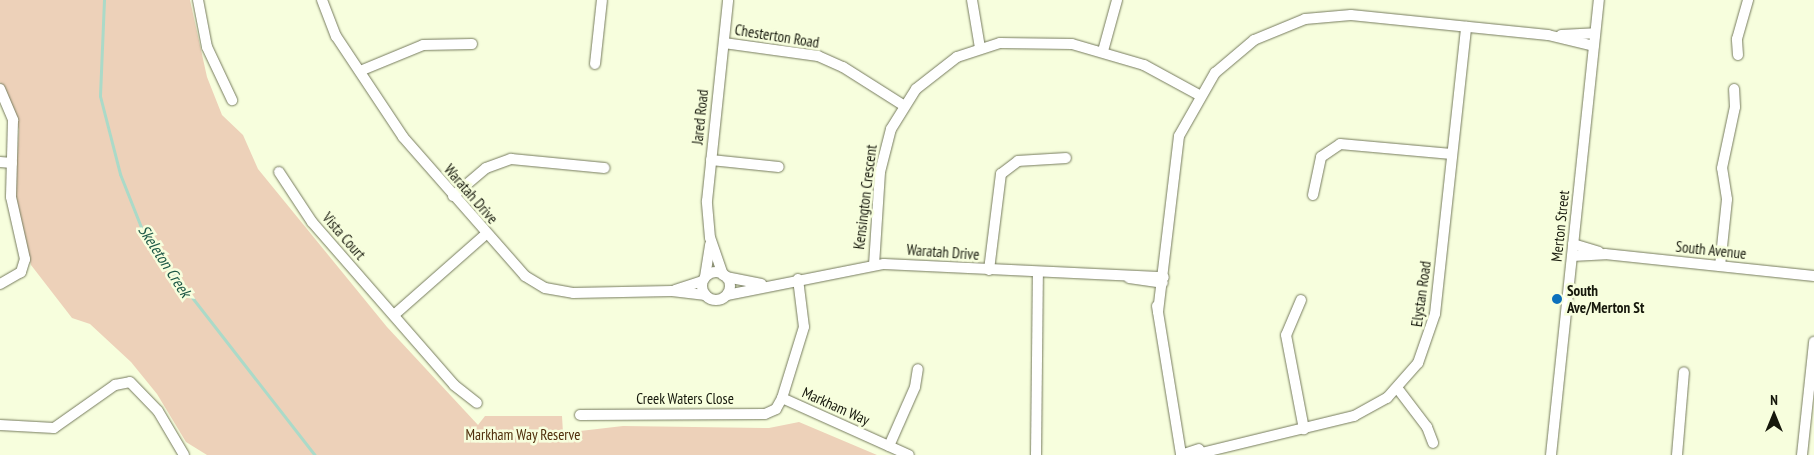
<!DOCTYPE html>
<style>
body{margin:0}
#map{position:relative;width:1814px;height:455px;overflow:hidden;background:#f7fedd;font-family:"PT Sans Narrow",sans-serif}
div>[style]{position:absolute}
.green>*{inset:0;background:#edd1b9}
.stream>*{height:3px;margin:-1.5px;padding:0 1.5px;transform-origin:1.5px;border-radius:1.5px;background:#abdac8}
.roads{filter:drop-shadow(0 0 1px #767b5e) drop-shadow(0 0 1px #767b5e)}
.minor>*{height:10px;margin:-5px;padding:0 5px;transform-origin:5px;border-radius:5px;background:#fff}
.minor>.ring{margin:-5px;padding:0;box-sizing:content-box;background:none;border:10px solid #fff;border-radius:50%}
.dots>*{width:14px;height:14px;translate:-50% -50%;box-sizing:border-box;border:2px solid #f7fedd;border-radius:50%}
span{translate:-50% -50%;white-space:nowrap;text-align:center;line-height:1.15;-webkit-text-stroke:5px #f7fedd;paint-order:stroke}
.street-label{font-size:15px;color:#16180c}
.poi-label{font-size:15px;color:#16180c;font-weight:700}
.left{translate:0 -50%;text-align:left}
.park-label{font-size:15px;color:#502f0b}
.water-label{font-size:16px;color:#1d5846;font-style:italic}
.north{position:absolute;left:1749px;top:390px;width:50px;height:50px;-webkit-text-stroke:4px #f7fedd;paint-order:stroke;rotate:0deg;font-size:14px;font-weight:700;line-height:20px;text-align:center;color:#16180c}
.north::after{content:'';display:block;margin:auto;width:18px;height:22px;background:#16180c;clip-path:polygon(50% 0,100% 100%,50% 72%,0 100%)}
</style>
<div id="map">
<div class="green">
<div style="clip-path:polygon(0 0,190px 0,207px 77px,222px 115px,243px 135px,258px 169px,387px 327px,478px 425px,485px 416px,562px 416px,563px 433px,623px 426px,769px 428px,799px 422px,877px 455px,207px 455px,186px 442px,157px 394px,131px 362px,90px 324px,72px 318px,31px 265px,15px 194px,19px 129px,0 82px)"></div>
</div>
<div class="stream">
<div style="left:104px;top:0;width:96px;rotate:92.4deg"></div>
<div style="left:100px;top:96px;width:81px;rotate:75.6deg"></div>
<div style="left:120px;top:174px;width:68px;rotate:68.4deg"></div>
<div style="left:145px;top:237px;width:276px;rotate:52.1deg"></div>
</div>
<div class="roads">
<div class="minor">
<div style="left:198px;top:0;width:48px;rotate:79.2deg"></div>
<div style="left:207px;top:47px;width:59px;rotate:64.7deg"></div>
<div style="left:322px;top:0;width:39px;rotate:69deg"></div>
<div style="left:336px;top:36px;width:121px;rotate:56.4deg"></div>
<div style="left:403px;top:137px;width:185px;rotate:48.7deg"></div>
<div style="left:525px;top:276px;width:23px;rotate:31deg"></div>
<div style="left:545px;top:288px;width:28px;rotate:10deg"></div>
<div style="left:573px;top:293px;width:99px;rotate:-1.2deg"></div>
<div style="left:672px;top:291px;width:34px;rotate:7deg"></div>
<div style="left:972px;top:0;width:49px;rotate:80.5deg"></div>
<div style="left:1561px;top:35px;width:34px;rotate:-3deg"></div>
<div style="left:724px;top:43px;width:95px;rotate:7.9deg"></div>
<div style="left:818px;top:56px;width:27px;rotate:24deg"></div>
<div style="left:843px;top:67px;width:71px;rotate:32.3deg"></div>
<div style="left:1103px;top:51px;width:53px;rotate:-74.6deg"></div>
<div style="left:1738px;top:55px;width:16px;rotate:-94deg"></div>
<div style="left:1737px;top:39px;width:41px;rotate:-74.2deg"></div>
<div style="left:595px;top:64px;width:64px;rotate:-83.8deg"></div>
<div style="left:360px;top:71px;width:68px;rotate:-22.4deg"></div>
<div style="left:423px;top:45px;width:49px;rotate:-1.2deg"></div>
<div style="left:0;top:89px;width:34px;rotate:67deg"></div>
<div style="left:13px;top:120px;width:77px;rotate:91.5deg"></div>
<div style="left:11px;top:197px;width:64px;rotate:77.3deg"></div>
<div style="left:25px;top:259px;width:14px;rotate:107deg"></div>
<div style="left:21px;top:272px;width:24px;rotate:150deg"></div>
<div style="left:711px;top:160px;width:68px;rotate:5.9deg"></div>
<div style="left:0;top:162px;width:12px;rotate:5deg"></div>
<div style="left:279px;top:172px;width:60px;rotate:56.6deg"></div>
<div style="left:312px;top:222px;width:216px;rotate:48.9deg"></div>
<div style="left:454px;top:385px;width:29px;rotate:38deg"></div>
<div style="left:1313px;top:195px;width:39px;rotate:-78deg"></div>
<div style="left:1321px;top:157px;width:23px;rotate:-34deg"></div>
<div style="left:1340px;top:144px;width:112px;rotate:5.1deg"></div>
<div style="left:453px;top:196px;width:43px;rotate:-40.3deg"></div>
<div style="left:486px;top:168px;width:27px;rotate:-20deg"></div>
<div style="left:511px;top:159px;width:94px;rotate:5.5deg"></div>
<div style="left:1573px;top:244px;width:27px;rotate:17deg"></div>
<div style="left:1572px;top:256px;width:33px;rotate:-3deg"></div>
<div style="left:1605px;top:254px;width:210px;rotate:6deg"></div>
<div style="left:874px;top:265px;width:93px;rotate:-86.3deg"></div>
<div style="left:880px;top:172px;width:44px;rotate:-75.7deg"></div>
<div style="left:891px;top:129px;width:47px;rotate:-58deg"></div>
<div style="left:916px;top:89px;width:52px;rotate:-38deg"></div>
<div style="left:957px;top:57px;width:45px;rotate:-18deg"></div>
<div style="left:1000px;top:43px;width:72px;rotate:0.8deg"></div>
<div style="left:1072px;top:44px;width:75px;rotate:16.3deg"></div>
<div style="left:1144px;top:65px;width:63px;rotate:28.6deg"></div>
<div style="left:1720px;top:266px;width:67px;rotate:-84deg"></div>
<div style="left:1727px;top:199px;width:31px;rotate:-99deg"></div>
<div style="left:1722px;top:168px;width:62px;rotate:-78deg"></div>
<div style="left:1735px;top:107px;width:18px;rotate:-93deg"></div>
<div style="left:989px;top:270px;width:97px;rotate:-82.9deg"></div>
<div style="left:1001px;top:174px;width:21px;rotate:-37deg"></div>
<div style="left:1018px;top:161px;width:48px;rotate:-3.6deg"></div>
<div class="ring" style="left:702px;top:272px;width:18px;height:18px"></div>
<div style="left:723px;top:275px;width:39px;rotate:-109deg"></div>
<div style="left:710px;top:238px;width:37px;rotate:-95deg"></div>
<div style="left:707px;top:201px;width:202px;rotate:-84deg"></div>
<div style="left:705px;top:277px;width:33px;rotate:-81deg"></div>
<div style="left:726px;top:277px;width:36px;rotate:11deg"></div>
<div style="left:1129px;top:278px;width:34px;rotate:8deg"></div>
<div style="left:798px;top:279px;width:48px;rotate:82.9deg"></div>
<div style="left:804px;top:327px;width:74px;rotate:107.2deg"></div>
<div style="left:782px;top:398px;width:139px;rotate:24.2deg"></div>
<div style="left:675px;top:290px;width:29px;rotate:-18deg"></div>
<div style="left:727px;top:295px;width:160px;rotate:-11.2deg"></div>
<div style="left:884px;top:264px;width:280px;rotate:2.7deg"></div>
<div style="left:1301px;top:300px;width:38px;rotate:113deg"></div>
<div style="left:1286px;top:335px;width:96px;rotate:79.2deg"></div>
<div style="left:1157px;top:306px;width:151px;rotate:80.8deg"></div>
<div style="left:1181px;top:455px;width:19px;rotate:-18deg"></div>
<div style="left:1158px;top:312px;width:177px;rotate:-83.2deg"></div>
<div style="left:1179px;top:136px;width:73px;rotate:-60.3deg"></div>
<div style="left:1215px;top:73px;width:51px;rotate:-40.2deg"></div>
<div style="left:1254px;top:40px;width:55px;rotate:-22.4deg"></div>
<div style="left:1305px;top:19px;width:46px;rotate:-5deg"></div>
<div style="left:1351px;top:15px;width:198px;rotate:5.8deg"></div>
<div style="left:1548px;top:35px;width:47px;rotate:13.4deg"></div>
<div style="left:394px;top:315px;width:123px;rotate:-41.4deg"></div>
<div style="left:1398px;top:389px;width:48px;rotate:52.7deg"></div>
<div style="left:1427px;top:427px;width:17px;rotate:69deg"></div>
<div style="left:580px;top:415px;width:185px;rotate:-0.3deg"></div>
<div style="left:765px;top:414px;width:12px;rotate:-24deg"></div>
<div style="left:776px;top:409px;width:13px;rotate:-61deg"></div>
<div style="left:0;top:425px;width:54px;rotate:3.2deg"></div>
<div style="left:54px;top:428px;width:75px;rotate:-35.2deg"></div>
<div style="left:115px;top:385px;width:15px;rotate:-11deg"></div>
<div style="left:130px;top:382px;width:40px;rotate:46deg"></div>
<div style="left:158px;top:411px;width:51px;rotate:59.4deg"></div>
<div style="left:889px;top:446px;width:64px;rotate:-66.2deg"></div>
<div style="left:915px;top:387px;width:18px;rotate:-81deg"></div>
<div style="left:1036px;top:455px;width:182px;rotate:-89.4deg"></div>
<div style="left:1193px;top:455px;width:166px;rotate:-13.6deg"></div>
<div style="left:1354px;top:416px;width:38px;rotate:-29deg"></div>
<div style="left:1387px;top:398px;width:47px;rotate:-48.5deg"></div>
<div style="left:1418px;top:363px;width:52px;rotate:-70.9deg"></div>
<div style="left:1435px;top:314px;width:289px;rotate:-83.8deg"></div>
<div style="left:1551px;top:455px;width:458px;rotate:-84deg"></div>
<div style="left:1677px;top:455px;width:83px;rotate:-85.2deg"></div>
<div style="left:1802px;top:455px;width:114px;rotate:-83.9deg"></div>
</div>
</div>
<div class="dots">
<div style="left:1557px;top:299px;background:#0c70bc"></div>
</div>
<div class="street-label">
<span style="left:777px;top:36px;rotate:9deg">Chesterton Road</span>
<span style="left:700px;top:117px;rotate:-84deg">Jared Road</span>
<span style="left:471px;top:194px;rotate:49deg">Waratah Drive</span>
<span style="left:865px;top:197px;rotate:-83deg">Kensington Crescent</span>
<span style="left:1560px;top:226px;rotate:-84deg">Merton Street</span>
<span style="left:344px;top:236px;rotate:49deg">Vista Court</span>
<span style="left:1711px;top:250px;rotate:6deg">South Avenue</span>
<span style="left:943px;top:252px;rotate:4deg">Waratah Drive</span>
<span style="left:1421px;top:294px;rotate:-82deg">Elystan Road</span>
<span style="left:685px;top:399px">Creek Waters Close</span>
<span style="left:836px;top:406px;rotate:24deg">Markham Way</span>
</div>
<div class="poi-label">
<span class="left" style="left:1567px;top:299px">South<br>Ave/Merton St</span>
</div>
<div class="park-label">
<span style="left:523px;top:435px">Markham Way Reserve</span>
</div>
<div class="water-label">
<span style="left:165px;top:261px;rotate:57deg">Skeleton Creek</span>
</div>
<div class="north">N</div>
</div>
